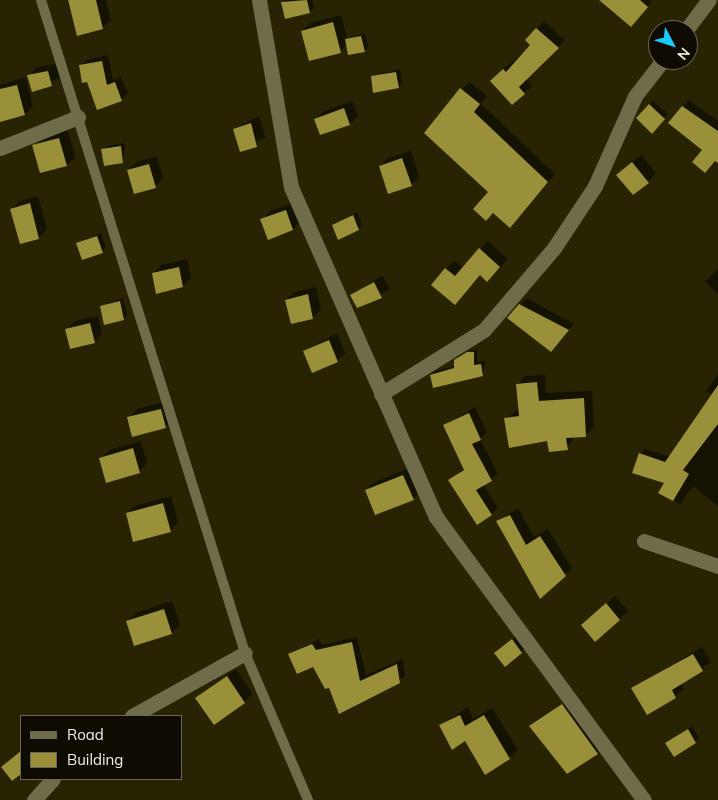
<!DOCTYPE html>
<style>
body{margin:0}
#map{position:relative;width:718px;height:800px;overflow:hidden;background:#272303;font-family:Mulish,sans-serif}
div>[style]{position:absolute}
.shadow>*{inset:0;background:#0007}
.building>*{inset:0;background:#9a9039}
.service>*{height:10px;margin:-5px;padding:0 5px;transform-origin:5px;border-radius:5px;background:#6f6c4a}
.minor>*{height:15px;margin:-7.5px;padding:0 7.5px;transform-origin:7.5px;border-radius:7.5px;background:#6f6c4a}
span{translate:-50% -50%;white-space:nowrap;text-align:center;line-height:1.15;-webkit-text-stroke:5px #0e0c02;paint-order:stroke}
.legend{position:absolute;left:20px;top:715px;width:162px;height:65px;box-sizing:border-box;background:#0e0c02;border:1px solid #69675a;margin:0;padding:6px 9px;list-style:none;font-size:15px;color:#f1efdd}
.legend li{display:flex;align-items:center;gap:10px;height:25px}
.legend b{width:25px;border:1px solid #69675a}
.north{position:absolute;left:648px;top:20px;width:50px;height:50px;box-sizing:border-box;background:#0e0c02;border:1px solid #69675a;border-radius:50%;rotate:130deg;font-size:14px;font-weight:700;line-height:20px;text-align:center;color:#f1efdd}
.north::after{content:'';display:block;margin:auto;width:18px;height:22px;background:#1bcafc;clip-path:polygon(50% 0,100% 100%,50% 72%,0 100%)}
</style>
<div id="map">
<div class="shadow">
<div style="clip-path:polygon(67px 0,106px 0,111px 20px,102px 28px,78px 35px)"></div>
<div style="clip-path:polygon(285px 0,312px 0,314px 8px,310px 12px,283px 3px)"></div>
<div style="clip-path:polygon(611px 0,649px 0,651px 2px,635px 21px)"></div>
<div style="clip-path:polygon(341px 15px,347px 38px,365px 33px,368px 47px,364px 51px,347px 45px,340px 51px,302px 31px,311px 23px)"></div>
<div style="clip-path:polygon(544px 21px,565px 40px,526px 79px,532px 86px,512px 103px,499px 73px,532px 45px,527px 40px)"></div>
<div style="clip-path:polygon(108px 55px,113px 80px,121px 77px,128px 93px,121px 100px,88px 81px,80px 66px,87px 60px)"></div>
<div style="clip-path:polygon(56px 64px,60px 77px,33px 91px,28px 76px,37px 67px)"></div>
<div style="clip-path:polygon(400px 69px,402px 83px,398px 87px,372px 76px)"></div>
<div style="clip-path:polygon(25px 77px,33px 106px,25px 114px,1px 121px,0 85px)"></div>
<div style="clip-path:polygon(469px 82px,487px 96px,481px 104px,555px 174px,517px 219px,494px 212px,490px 192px,426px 133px)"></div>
<div style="clip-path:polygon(689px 100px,718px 121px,718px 157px,704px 150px,683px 107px)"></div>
<div style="clip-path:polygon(352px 101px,358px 116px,349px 124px,316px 119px,324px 111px)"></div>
<div style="clip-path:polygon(653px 101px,668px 114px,652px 132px,637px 118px)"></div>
<div style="clip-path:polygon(259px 116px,265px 137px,241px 151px,234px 129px)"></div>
<div style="clip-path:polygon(68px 130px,75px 157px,67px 165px,36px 145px,45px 136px)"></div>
<div style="clip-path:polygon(125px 143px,123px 162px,103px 150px,107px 146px)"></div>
<div style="clip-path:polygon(411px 151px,419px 177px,411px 185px,380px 166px,388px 158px)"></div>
<div style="clip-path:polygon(641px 155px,656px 173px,648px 182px,626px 167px)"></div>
<div style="clip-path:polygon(157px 156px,163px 178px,155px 187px,128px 170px,137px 162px)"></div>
<div style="clip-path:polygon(38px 196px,47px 229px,39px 238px,12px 209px,20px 201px)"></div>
<div style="clip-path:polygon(294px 203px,301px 221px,293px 229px,262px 220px,270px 211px)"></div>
<div style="clip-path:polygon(357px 212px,362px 225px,358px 229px,333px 225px)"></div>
<div style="clip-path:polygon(101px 233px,106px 248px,102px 251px,78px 243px)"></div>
<div style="clip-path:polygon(488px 241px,508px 259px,496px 272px,481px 274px,463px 295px,446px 269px,454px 261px,463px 268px)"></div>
<div style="clip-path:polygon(187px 259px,191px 278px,183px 286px,153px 273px,161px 265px)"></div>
<div style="clip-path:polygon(718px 269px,718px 294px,705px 282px)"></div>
<div style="clip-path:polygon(382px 275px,390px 289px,357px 307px,351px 296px)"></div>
<div style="clip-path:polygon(316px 287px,321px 309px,313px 318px,292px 323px,286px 300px,295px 292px)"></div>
<div style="clip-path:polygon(123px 298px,127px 315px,123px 319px,101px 306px)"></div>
<div style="clip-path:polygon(526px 298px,574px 324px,551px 350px,520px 305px)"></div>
<div style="clip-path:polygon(98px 316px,102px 333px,94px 342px,67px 329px,75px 321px)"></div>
<div style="clip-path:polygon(337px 333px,345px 353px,337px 361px,304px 352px)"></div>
<div style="clip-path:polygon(477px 349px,477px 362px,485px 361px,483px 375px,434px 387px,431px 375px,435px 371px,455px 366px,459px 356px)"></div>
<div style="clip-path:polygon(718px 374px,718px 506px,693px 486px,680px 504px,660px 492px,666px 483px,640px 454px,645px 449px,671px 457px,714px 395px,706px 391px)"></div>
<div style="clip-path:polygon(545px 375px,546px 393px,592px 391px,594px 427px,585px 436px,575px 436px,567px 448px,505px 419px,519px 409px,517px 385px,525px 376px)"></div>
<div style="clip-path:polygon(169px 401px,174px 419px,165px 427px,129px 418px,137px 409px)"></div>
<div style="clip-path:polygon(475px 407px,487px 432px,480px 439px,498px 474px,483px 485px,498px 508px,491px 514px,450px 480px,464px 468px,444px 425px)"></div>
<div style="clip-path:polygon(141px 441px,147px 463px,139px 472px,101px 459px,109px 450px)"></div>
<div style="clip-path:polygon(412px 467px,421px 491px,413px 499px,366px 490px,375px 482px)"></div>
<div style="clip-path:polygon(171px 496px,178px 522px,170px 531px,127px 514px,135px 506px)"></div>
<div style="clip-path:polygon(518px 508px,534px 537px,548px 529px,572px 568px,540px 597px,498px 521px)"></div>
<div style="clip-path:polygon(615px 596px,628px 611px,595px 640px,582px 625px)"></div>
<div style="clip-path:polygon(172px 601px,180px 625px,171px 633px,128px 621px,136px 613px)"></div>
<div style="clip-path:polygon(516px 636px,525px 648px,505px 665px,499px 649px)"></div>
<div style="clip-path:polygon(357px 637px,366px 675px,403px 659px,405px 676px,340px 712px,330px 686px,313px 665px,290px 654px,319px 639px,322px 645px)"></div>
<div style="clip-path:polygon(702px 647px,711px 662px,680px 683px,684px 688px,675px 697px,648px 713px,633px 688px)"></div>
<div style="clip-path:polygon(236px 669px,253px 694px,244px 702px,197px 698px)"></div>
<div style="clip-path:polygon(571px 697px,605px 745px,597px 753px,531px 726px)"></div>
<div style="clip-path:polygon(468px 707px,473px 719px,492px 708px,518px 750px,509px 758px,441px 725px)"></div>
<div style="clip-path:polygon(692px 726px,699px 738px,695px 742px,667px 743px)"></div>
</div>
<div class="building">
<div style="clip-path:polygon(68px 0,96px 0,103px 29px,77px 36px)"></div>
<div style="clip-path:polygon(307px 0,310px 13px,285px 19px,281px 2px)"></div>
<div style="clip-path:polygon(599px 0,640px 0,648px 7px,631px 27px)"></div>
<div style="clip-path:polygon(333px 22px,341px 53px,309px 61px,301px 31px)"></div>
<div style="clip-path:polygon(536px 28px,559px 48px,519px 87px,525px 94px,512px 105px,490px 81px,503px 69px,506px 72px,530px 45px,525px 40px)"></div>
<div style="clip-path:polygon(361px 36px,365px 52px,348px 55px,345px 39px)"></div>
<div style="clip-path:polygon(102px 61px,107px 85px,115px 82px,122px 101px,97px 110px,87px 82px,82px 83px,79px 65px)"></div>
<div style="clip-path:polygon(48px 71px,52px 86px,32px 92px,27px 75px)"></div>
<div style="clip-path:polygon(396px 72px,399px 88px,373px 93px,371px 76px)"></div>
<div style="clip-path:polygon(17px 85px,25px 115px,0 122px,0 89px)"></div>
<div style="clip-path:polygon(460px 88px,480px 104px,474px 112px,548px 182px,510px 228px,493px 213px,486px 221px,473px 209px,488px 192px,424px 133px)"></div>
<div style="clip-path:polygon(649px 104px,665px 119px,652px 134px,636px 118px)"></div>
<div style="clip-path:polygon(682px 106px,718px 131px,718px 163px,715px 161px,705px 173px,692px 162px,702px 150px,668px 123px)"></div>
<div style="clip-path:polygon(344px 108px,350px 125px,320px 135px,314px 119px)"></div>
<div style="clip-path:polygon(251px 123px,257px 147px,240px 152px,233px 129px)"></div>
<div style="clip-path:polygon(59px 138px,67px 166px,40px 173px,32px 145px)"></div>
<div style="clip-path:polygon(121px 146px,123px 163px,104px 166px,101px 149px)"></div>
<div style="clip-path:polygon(402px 158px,412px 186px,388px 194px,379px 166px)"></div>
<div style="clip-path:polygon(632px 162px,649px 183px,633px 195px,616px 175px)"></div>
<div style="clip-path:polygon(149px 164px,156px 188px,134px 194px,127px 170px)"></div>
<div style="clip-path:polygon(30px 203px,39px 239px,20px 244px,10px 209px)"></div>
<div style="clip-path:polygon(286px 210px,293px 230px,268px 240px,260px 219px)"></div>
<div style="clip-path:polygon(353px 215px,359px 230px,338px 240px,332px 225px)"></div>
<div style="clip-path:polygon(97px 236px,103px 253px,82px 260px,76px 243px)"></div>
<div style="clip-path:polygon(479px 248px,500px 267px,487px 282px,480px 275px,455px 305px,431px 285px,445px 268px,455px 276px)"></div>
<div style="clip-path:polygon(179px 267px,183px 287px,156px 294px,152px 273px)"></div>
<div style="clip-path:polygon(374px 282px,382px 298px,357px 308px,350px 295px)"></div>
<div style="clip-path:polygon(308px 294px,313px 319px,291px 324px,285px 300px)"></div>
<div style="clip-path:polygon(120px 301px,124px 320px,104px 325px,100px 306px)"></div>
<div style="clip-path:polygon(519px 304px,569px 330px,551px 352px,507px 318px)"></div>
<div style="clip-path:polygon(90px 323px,95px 343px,70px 349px,65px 329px)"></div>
<div style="clip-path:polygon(329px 340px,338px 362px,312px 373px,303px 351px)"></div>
<div style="clip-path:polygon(467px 352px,474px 352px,474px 365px,481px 364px,483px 376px,433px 388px,430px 375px,454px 368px,454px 360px)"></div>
<div style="clip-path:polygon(537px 382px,539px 401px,584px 398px,586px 437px,566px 438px,568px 450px,549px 452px,547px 441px,509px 448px,504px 418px,519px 416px,516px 384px)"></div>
<div style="clip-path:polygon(718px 385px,718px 424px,683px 470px,689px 474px,673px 501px,658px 493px,664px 483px,632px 473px,639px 453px,665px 462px)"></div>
<div style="clip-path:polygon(161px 409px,166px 428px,132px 437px,127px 417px)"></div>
<div style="clip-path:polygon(469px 413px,481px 440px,472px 444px,492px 481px,476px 490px,492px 515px,477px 525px,448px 480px,464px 470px,443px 425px)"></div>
<div style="clip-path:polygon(133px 448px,140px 473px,106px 483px,99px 458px)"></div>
<div style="clip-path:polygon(403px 475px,414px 500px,375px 515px,365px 490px)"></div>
<div style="clip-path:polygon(163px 503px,171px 532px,133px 542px,126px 513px)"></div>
<div style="clip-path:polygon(510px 515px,526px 545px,540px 536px,566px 576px,540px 599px,496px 521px)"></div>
<div style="clip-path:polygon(606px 603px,620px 620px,595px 642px,581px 625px)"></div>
<div style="clip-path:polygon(164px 609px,172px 634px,134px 646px,126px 621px)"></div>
<div style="clip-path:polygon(512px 639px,522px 653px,505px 667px,494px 653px)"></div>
<div style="clip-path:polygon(352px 642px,360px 681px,397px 664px,400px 683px,339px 714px,329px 688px,325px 689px,313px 667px,297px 674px,288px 654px,312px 644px,316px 650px)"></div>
<div style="clip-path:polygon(693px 654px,703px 671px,672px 690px,676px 698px,647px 715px,631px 688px)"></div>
<div style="clip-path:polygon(227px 676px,245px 703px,214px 725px,195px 698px)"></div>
<div style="clip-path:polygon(562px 704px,598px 754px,567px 774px,529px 726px)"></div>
<div style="clip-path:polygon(460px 715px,465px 726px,484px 715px,510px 759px,485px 775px,465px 741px,452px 750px,439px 725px)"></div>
<div style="clip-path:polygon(688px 729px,696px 743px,674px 757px,665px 743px)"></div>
<div style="clip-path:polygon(21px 751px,21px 774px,12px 781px,1px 767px)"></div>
</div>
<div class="service">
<div style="left:41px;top:0;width:684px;rotate:72.65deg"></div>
<div style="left:245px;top:653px;width:160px;rotate:66.8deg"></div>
</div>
<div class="minor">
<div style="left:259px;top:0;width:190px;rotate:80.3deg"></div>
<div style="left:291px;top:187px;width:360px;rotate:66.3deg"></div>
<div style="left:436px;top:517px;width:351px;rotate:53.7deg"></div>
<div style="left:686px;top:30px;width:38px;rotate:-53deg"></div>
<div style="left:0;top:148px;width:84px;rotate:-21.7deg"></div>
<div style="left:381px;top:394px;width:121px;rotate:-31.9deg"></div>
<div style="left:484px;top:330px;width:108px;rotate:-49.5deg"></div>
<div style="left:554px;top:248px;width:74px;rotate:-56.5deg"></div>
<div style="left:595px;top:186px;width:98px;rotate:-66deg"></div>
<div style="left:635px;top:96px;width:46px;rotate:-52.1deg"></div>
<div style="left:644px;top:541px;width:78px;rotate:18.7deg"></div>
<div style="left:132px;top:716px;width:129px;rotate:-29.1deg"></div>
<div style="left:34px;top:800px;width:28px;rotate:-48deg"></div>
</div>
<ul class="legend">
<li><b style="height:6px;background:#6f6c4a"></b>Road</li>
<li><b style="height:14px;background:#9a9039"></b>Building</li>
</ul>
<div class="north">N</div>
</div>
